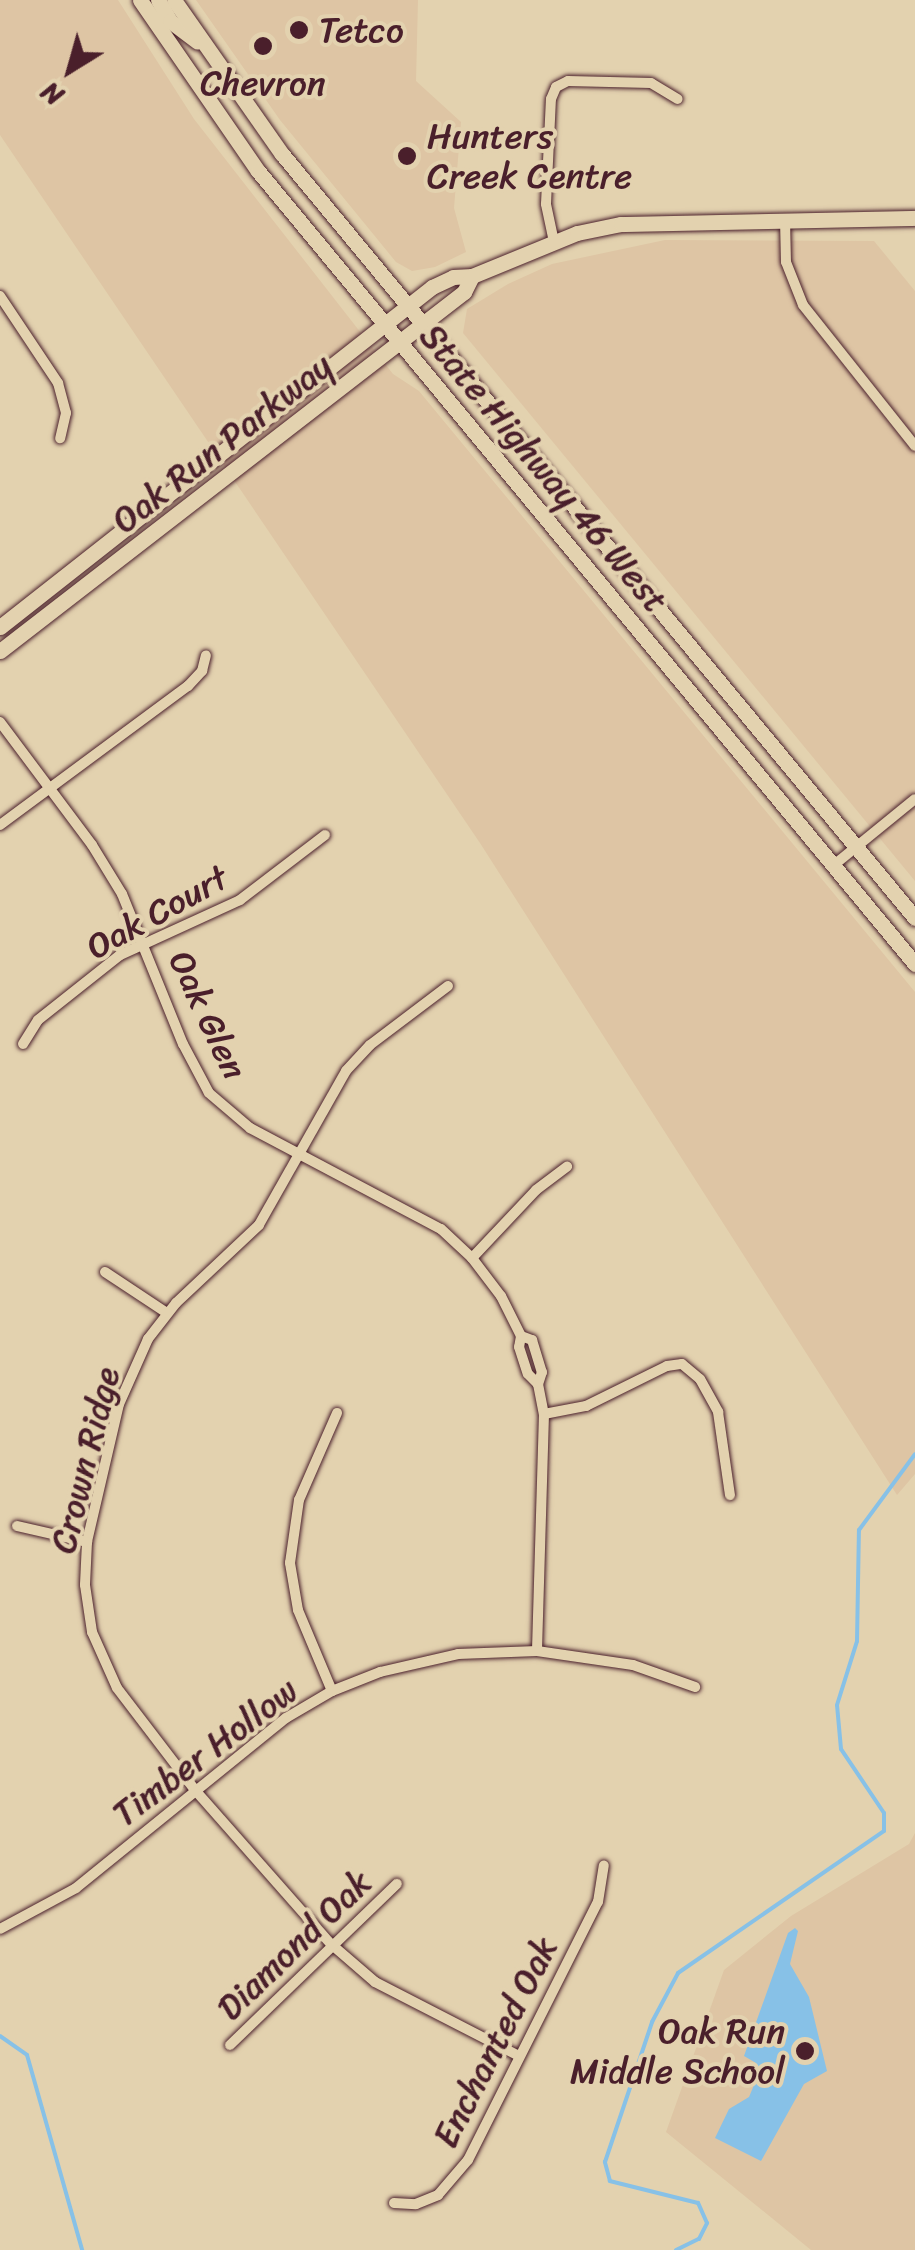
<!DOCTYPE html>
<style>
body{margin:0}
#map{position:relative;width:915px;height:2250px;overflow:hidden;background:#e3d2af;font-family:Sriracha,sans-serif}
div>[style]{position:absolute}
.built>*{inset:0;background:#dec5a4}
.water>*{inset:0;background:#87c1e7}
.stream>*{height:4px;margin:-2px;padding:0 2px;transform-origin:2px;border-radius:2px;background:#87c1e7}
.roads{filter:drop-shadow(0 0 2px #4a1f2b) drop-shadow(0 0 2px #4a1f2b)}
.street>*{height:10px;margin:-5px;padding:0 5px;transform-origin:5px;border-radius:5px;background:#e3d2af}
.secondary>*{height:15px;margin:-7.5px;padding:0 7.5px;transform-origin:7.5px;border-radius:7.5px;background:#e3d2af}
.primary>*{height:15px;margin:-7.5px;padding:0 7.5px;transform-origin:7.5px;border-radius:7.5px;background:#e3d2af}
.dots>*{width:28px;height:28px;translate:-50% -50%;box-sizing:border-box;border:5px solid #e3d2af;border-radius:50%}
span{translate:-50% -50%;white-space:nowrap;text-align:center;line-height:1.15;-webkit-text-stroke:8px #e3d2af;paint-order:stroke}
.poi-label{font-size:35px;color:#4a1f2b}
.left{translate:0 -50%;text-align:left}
.right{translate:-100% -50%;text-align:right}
.street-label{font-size:35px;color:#4a1f2b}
.north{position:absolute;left:20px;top:20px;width:100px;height:100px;-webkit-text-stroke:8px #e3d2af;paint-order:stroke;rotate:217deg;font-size:28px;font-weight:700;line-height:40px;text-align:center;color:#4a1f2b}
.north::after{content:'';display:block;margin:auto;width:35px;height:45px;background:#4a1f2b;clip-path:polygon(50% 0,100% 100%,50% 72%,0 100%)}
</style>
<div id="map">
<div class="built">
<div style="clip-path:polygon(0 0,118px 0,194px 119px,393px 374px,419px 391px,915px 992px,915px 1474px,897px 1495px,480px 843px,0 135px)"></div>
<div style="clip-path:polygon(196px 0,418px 0,416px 81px,461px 122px,454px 208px,466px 252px,435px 267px,412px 271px,396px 262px,280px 120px)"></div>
<div style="clip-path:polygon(665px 240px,874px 241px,915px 291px,915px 881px,463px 333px,467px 309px,508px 284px,552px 264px)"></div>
<div style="clip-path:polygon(915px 1833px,915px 2250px,811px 2250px,666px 2132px,724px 1970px,791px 1916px,909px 1844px)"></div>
</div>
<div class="water">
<div style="clip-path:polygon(795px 1928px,798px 1931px,790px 1964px,809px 1997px,827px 2071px,804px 2084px,761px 2161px,715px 2138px,729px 2109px,749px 2097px,754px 2085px,756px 2063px,744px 2056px,788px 1933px)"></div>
</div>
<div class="stream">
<div style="left:0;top:2036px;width:33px;rotate:35deg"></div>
<div style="left:27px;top:2055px;width:203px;rotate:74.2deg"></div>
<div style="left:676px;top:2250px;width:25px;rotate:-26deg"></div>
<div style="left:699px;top:2239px;width:18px;rotate:-63deg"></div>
<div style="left:707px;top:2223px;width:22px;rotate:-114deg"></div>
<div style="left:698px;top:2203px;width:91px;rotate:-166deg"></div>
<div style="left:610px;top:2181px;width:20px;rotate:-105deg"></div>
<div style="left:605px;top:2162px;width:148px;rotate:-71.4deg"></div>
<div style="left:652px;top:2022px;width:55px;rotate:-62deg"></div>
<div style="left:678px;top:1973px;width:250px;rotate:-34.6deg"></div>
<div style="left:884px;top:1831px;width:18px;rotate:-90deg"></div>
<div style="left:884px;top:1813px;width:77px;rotate:-123.9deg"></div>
<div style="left:841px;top:1749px;width:44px;rotate:-95.2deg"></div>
<div style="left:837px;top:1705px;width:67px;rotate:-72.6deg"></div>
<div style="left:857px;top:1641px;width:111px;rotate:-89deg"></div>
<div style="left:859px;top:1530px;width:94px;rotate:-53.6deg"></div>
</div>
<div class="roads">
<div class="street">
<div style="left:785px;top:219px;width:43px;rotate:88.7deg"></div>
<div style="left:786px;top:262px;width:46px;rotate:68.4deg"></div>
<div style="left:803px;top:305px;width:180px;rotate:51.5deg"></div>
<div style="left:554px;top:242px;width:39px;rotate:-102deg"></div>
<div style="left:546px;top:204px;width:105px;rotate:-87.3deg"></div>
<div style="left:551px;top:99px;width:13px;rotate:-67deg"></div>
<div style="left:556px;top:87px;width:13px;rotate:-27deg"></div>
<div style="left:568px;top:81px;width:83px;rotate:1.4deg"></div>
<div style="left:651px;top:83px;width:31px;rotate:31deg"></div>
<div style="left:0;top:296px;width:105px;rotate:56.3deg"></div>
<div style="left:58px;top:383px;width:31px;rotate:75deg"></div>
<div style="left:66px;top:413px;width:26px;rotate:103deg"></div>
<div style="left:0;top:722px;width:154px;rotate:53.2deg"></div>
<div style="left:92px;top:845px;width:57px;rotate:58.5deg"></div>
<div style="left:122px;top:894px;width:162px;rotate:67.9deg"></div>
<div style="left:183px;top:1044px;width:55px;rotate:62deg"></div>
<div style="left:209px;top:1093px;width:54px;rotate:40.5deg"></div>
<div style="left:250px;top:1128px;width:216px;rotate:27.9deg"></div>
<div style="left:441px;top:1229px;width:42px;rotate:43.1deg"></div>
<div style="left:472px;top:1258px;width:48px;rotate:52.7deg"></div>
<div style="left:501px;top:1296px;width:45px;rotate:63.4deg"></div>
<div style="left:521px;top:1336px;width:11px;rotate:100deg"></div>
<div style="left:519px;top:1347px;width:28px;rotate:72deg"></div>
<div style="left:528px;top:1374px;width:14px;rotate:45deg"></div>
<div style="left:538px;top:1384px;width:31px;rotate:79deg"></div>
<div style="left:544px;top:1414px;width:237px;rotate:91.7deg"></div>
<div style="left:0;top:825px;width:234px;rotate:-36.5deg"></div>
<div style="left:188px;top:686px;width:21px;rotate:-47deg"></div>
<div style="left:202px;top:671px;width:16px;rotate:-76deg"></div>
<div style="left:834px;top:865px;width:104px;rotate:-39.2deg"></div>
<div style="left:448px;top:986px;width:98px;rotate:142.9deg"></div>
<div style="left:370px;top:1045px;width:35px;rotate:133deg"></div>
<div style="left:346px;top:1071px;width:177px;rotate:119.5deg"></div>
<div style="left:259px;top:1225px;width:114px;rotate:136.8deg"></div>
<div style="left:176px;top:1303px;width:46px;rotate:127.9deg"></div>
<div style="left:148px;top:1339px;width:71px;rotate:114deg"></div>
<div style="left:119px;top:1404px;width:142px;rotate:103.1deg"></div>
<div style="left:87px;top:1542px;width:43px;rotate:92.7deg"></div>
<div style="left:85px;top:1585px;width:48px;rotate:81.5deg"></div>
<div style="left:92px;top:1632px;width:61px;rotate:65.9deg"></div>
<div style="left:117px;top:1688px;width:128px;rotate:52.6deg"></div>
<div style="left:195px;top:1790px;width:205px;rotate:48.6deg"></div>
<div style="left:331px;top:1944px;width:58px;rotate:40.8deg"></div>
<div style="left:375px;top:1982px;width:160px;rotate:27.2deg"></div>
<div style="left:23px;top:1044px;width:28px;rotate:-58deg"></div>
<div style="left:38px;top:1020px;width:105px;rotate:-38.4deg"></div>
<div style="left:120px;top:955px;width:132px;rotate:-24.6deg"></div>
<div style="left:240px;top:900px;width:107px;rotate:-37.4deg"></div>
<div style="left:472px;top:1258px;width:93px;rotate:-46.7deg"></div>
<div style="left:536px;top:1190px;width:39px;rotate:-37deg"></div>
<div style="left:105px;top:1272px;width:74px;rotate:33.5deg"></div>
<div style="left:521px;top:1336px;width:12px;rotate:20deg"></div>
<div style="left:532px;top:1340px;width:34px;rotate:73deg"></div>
<div style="left:542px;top:1372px;width:13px;rotate:108deg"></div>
<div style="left:544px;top:1414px;width:43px;rotate:-10.8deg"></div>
<div style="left:586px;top:1406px;width:90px;rotate:-26.3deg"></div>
<div style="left:667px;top:1366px;width:15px;rotate:-8deg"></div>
<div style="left:682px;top:1364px;width:23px;rotate:40deg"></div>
<div style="left:700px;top:1379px;width:38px;rotate:61deg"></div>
<div style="left:718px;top:1412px;width:84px;rotate:81.8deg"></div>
<div style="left:17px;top:1526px;width:72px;rotate:12.9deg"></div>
<div style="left:332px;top:1691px;width:88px;rotate:-112.8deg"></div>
<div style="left:298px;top:1610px;width:48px;rotate:-99.7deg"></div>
<div style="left:290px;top:1563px;width:64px;rotate:-81.9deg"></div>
<div style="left:299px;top:1500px;width:95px;rotate:-66.4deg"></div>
<div style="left:0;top:1929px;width:86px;rotate:-28.3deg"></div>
<div style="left:76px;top:1888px;width:270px;rotate:-39deg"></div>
<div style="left:286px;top:1718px;width:53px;rotate:-30.4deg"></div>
<div style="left:332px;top:1691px;width:52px;rotate:-21.6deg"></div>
<div style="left:380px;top:1672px;width:80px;rotate:-13deg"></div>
<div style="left:458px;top:1654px;width:79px;rotate:-2.2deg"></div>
<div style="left:537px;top:1651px;width:97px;rotate:8.3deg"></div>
<div style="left:633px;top:1665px;width:66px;rotate:19.5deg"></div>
<div style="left:230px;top:2045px;width:232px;rotate:-44deg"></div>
<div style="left:394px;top:2203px;width:22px;rotate:3deg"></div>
<div style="left:416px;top:2204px;width:24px;rotate:-22deg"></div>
<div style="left:438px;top:2195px;width:46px;rotate:-49.4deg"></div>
<div style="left:468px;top:2160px;width:289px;rotate:-63.3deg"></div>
<div style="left:598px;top:1902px;width:37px;rotate:-81deg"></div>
</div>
<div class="secondary">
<div style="left:0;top:627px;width:550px;rotate:-38.2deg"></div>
<div style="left:432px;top:287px;width:23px;rotate:-25deg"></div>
<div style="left:453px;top:277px;width:19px;rotate:-3deg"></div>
<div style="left:472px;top:276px;width:113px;rotate:-22.3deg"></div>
<div style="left:577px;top:233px;width:45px;rotate:-11.6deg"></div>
<div style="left:621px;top:224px;width:294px;rotate:-1.2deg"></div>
<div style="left:0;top:651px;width:587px;rotate:-37.73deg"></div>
<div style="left:464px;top:292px;width:18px;rotate:-63deg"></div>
</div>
<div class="primary">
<div style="left:140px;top:0;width:208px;rotate:55.4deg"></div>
<div style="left:258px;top:171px;width:1030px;rotate:50.36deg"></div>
<div style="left:158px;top:0;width:24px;rotate:60deg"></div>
<div style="left:170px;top:21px;width:34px;rotate:37deg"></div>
<div style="left:174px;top:0;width:188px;rotate:55deg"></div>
<div style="left:282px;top:154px;width:992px;rotate:50.36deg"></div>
</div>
</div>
<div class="dots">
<div style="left:299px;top:30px;background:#4a1f2b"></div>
<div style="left:263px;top:46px;background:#4a1f2b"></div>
<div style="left:407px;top:156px;background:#4a1f2b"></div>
<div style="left:805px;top:2051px;background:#4a1f2b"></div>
</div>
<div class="poi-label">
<span class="left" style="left:319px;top:30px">Tetco</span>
<span style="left:263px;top:83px">Chevron</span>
<span class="left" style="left:427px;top:156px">Hunters<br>Creek Centre</span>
<span class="right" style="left:785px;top:2051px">Oak Run<br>Middle School</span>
</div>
<div class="street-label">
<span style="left:222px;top:443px;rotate:-38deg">Oak Run Parkway</span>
<span style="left:544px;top:468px;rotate:50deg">State Highway 46 West</span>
<span style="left:157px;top:912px;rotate:-29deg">Oak Court</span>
<span style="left:208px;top:1015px;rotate:65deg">Oak Glen</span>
<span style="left:85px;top:1460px;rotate:-76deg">Crown Ridge</span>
<span style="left:205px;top:1752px;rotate:-37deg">Timber Hollow</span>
<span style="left:294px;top:1945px;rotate:-44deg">Diamond Oak</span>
<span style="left:495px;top:2042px;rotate:-63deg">Enchanted Oak</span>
</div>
<div class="north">N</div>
</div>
